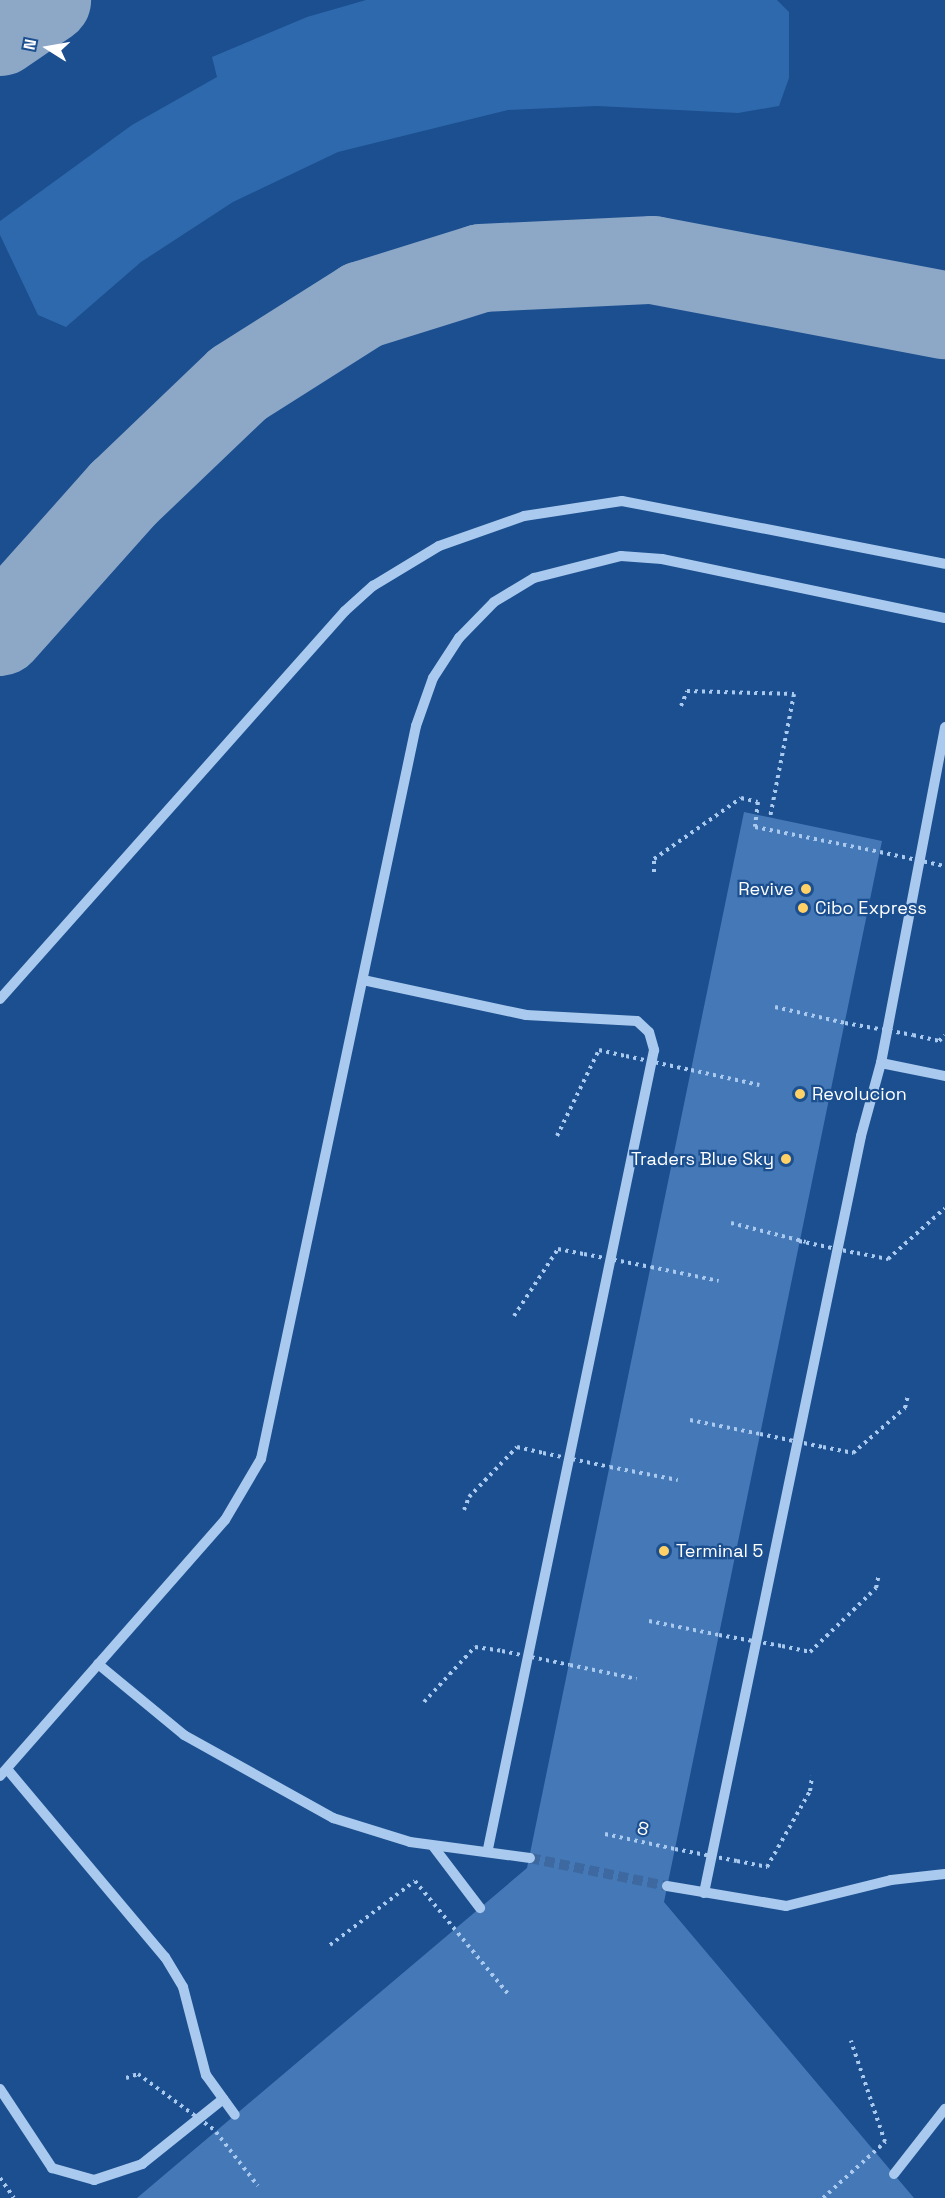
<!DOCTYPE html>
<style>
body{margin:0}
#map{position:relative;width:945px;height:2198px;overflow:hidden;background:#1b4f8f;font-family:"Space Grotesk",sans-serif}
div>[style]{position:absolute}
.green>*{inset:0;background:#2e69ad}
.taxiway>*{height:88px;margin:-44px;padding:0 44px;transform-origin:44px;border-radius:44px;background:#8da7c7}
.building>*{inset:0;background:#4478b7}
.minor-tunnel>*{height:10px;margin-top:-5px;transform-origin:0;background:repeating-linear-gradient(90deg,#3d69a0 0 10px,transparent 0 15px)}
.path>*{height:4px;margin-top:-2px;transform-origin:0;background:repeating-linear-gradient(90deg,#a9c9ee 0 3px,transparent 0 7.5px)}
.minor>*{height:10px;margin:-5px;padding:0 5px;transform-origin:5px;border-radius:5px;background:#a9c9ee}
.path-bridge>*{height:4px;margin-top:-2px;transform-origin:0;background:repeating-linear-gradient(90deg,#a9c9ee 0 3px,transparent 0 7.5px)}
.dots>*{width:16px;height:16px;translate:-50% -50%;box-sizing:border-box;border:3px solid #1b4f8f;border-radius:50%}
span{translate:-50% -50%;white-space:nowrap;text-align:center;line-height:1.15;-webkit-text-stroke:4.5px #1b4f8f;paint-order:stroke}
.poi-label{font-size:18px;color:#fff}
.right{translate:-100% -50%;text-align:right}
.left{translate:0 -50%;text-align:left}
.street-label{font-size:18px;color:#fff}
.north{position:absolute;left:18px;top:18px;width:60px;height:60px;-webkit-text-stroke:4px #1b4f8f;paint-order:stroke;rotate:281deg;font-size:16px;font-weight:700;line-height:24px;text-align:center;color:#fff}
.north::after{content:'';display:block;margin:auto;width:21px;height:27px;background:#fff;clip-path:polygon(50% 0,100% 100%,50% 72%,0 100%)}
</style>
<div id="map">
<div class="green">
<div style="clip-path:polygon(366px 0,777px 0,789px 12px,789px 78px,779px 106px,738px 113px,597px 106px,508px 110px,338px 152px,233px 202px,141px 262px,66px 327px,38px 315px,0 235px,0 221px,132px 125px,217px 77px,212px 57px,307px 17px)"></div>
</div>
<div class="taxiway">
<div style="left:0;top:32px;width:57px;rotate:-34.2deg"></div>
<div style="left:0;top:632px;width:185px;rotate:-48.3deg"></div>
<div style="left:123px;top:494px;width:159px;rotate:-43.7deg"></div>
<div style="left:238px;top:384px;width:148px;rotate:-32.3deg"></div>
<div style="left:363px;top:305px;width:124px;rotate:-17.4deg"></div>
<div style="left:481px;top:268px;width:172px;rotate:-2.7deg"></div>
<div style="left:653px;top:260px;width:297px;rotate:10.7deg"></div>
</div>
<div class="building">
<div style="clip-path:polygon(744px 812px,882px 841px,664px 1902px,914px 2198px,137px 2198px,527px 1868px)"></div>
</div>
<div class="minor-tunnel">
<div style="left:530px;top:1858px;width:140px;rotate:11.6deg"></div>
</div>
<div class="path">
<div style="left:681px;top:706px;width:16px;rotate:-68deg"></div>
<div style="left:687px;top:691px;width:107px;rotate:1.6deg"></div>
<div style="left:794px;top:694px;width:125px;rotate:101deg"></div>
<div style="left:654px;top:872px;width:13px;rotate:-90deg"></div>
<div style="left:654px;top:859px;width:106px;rotate:-35deg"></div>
<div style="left:741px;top:798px;width:17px;rotate:13deg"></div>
<div style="left:758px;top:802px;width:25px;rotate:97deg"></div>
<div style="left:755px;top:827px;width:127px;rotate:11.3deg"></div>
<div style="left:775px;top:1007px;width:72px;rotate:12.9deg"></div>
<div style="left:913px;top:1035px;width:27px;rotate:13deg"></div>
<div style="left:939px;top:1041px;width:8px;rotate:-45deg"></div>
<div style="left:691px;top:1070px;width:70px;rotate:12.4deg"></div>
<div style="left:557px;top:1136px;width:96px;rotate:-64deg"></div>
<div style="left:599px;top:1050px;width:28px;rotate:13deg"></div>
<div style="left:731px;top:1223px;width:77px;rotate:14.2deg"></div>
<div style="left:857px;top:1253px;width:32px;rotate:11deg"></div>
<div style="left:888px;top:1259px;width:76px;rotate:-41.8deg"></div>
<div style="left:651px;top:1267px;width:69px;rotate:11.6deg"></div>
<div style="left:514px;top:1316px;width:80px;rotate:-56.7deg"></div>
<div style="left:558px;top:1249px;width:26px;rotate:11deg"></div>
<div style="left:690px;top:1420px;width:71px;rotate:11.3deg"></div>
<div style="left:823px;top:1447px;width:31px;rotate:11deg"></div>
<div style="left:853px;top:1453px;width:69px;rotate:-40.9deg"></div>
<div style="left:905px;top:1408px;width:13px;rotate:-77deg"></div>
<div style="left:610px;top:1467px;width:69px;rotate:10.8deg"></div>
<div style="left:464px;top:1510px;width:14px;rotate:-69deg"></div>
<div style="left:469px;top:1497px;width:69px;rotate:-46.2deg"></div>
<div style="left:517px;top:1447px;width:27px;rotate:13deg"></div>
<div style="left:649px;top:1621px;width:71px;rotate:11.3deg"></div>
<div style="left:782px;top:1646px;width:29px;rotate:12deg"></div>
<div style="left:810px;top:1652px;width:92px;rotate:-44.1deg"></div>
<div style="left:876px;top:1588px;width:14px;rotate:-78deg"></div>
<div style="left:570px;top:1665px;width:68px;rotate:11.8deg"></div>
<div style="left:424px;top:1702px;width:75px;rotate:-47.2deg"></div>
<div style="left:475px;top:1647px;width:27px;rotate:8deg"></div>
<div style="left:605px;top:1834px;width:72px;rotate:12.1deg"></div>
<div style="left:737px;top:1861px;width:31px;rotate:11deg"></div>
<div style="left:767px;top:1867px;width:87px;rotate:-60.5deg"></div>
<div style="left:810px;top:1791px;width:15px;rotate:-82deg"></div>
<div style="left:330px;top:1945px;width:106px;rotate:-37deg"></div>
<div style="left:415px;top:1881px;width:148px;rotate:50.5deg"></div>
<div style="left:216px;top:2132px;width:68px;rotate:52.1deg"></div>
<div style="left:0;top:2178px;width:24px;rotate:55deg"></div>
<div style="left:823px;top:2198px;width:84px;rotate:-42.1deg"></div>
<div style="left:885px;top:2142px;width:107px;rotate:-108.6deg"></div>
</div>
<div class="minor">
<div style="left:363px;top:980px;width:167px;rotate:12.1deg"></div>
<div style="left:526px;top:1015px;width:111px;rotate:3.1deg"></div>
<div style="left:637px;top:1021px;width:16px;rotate:43deg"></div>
<div style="left:649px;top:1032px;width:19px;rotate:74deg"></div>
<div style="left:654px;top:1050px;width:816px;rotate:101.74deg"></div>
<div style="left:0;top:999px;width:519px;rotate:-48.36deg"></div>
<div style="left:345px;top:611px;width:38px;rotate:-42deg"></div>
<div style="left:373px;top:586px;width:77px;rotate:-31.2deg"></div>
<div style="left:439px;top:546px;width:90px;rotate:-19.4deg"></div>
<div style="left:524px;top:516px;width:99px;rotate:-8.7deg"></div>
<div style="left:622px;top:501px;width:329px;rotate:11deg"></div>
<div style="left:881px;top:1063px;width:65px;rotate:11.5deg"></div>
<div style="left:98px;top:1664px;width:112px;rotate:39.5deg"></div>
<div style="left:184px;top:1735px;width:171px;rotate:29.1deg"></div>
<div style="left:333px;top:1818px;width:81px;rotate:17.3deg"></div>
<div style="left:410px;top:1842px;width:121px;rotate:7.6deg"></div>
<div style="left:7px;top:1769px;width:246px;rotate:50deg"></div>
<div style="left:165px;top:1957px;width:35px;rotate:59deg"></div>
<div style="left:183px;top:1987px;width:91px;rotate:75.4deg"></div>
<div style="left:206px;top:2075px;width:49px;rotate:54.1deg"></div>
<div style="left:0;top:1776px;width:341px;rotate:-48.7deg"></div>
<div style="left:225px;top:1520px;width:71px;rotate:-59.5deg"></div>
<div style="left:261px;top:1459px;width:749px;rotate:-78.06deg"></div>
<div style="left:416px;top:726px;width:51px;rotate:-70.5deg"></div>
<div style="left:433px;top:678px;width:48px;rotate:-57deg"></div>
<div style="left:459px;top:638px;width:50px;rotate:-45.8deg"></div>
<div style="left:494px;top:602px;width:47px;rotate:-31deg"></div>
<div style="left:534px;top:578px;width:90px;rotate:-14.2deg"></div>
<div style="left:621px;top:556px;width:41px;rotate:4.2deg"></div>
<div style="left:662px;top:559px;width:289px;rotate:11.8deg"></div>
<div style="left:433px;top:1846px;width:78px;rotate:52.8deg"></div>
<div style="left:667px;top:1886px;width:121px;rotate:9.5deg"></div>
<div style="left:786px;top:1906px;width:108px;rotate:-13.9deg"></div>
<div style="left:891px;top:1880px;width:54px;rotate:-6.3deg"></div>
<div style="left:704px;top:1893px;width:773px;rotate:-78.28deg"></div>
<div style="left:861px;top:1136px;width:76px;rotate:-74.7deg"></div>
<div style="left:881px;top:1063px;width:342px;rotate:-79.2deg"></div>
<div style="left:0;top:2089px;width:95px;rotate:56.6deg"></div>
<div style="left:52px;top:2168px;width:44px;rotate:15.9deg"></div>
<div style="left:94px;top:2180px;width:51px;rotate:-18.4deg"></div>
<div style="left:142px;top:2164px;width:104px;rotate:-38.7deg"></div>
<div style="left:894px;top:2174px;width:83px;rotate:-51.9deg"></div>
</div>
<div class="path-bridge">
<div style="left:880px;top:852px;width:66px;rotate:12.2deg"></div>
<div style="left:845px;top:1023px;width:69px;rotate:10deg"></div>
<div style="left:626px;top:1056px;width:66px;rotate:12.2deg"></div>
<div style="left:799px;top:1241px;width:58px;rotate:11.9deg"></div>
<div style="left:584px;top:1254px;width:68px;rotate:11deg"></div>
<div style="left:760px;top:1434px;width:64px;rotate:11.7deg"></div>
<div style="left:543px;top:1453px;width:68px;rotate:11.8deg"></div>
<div style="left:719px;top:1635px;width:64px;rotate:9.9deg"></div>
<div style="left:502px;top:1651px;width:69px;rotate:11.6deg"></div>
<div style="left:675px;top:1849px;width:63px;rotate:11deg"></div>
<div style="left:126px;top:2078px;width:13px;rotate:-18deg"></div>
<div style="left:138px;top:2074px;width:97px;rotate:36.2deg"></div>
</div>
<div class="dots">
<div style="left:806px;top:889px;background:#ffd166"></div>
<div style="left:803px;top:908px;background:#ffd166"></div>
<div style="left:800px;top:1094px;background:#ffd166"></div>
<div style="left:786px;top:1159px;background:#ffd166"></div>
<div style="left:664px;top:1551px;background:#ffd166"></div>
</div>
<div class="poi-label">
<span class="right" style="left:794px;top:889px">Revive</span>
<span class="left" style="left:815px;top:908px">Cibo Express</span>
<span class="left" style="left:812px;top:1094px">Revolucion</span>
<span class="right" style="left:774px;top:1159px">Traders Blue Sky</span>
<span class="left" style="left:676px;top:1551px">Terminal 5</span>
</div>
<div class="street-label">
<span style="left:643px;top:1829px;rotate:13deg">8</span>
</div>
<div class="north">N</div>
</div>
